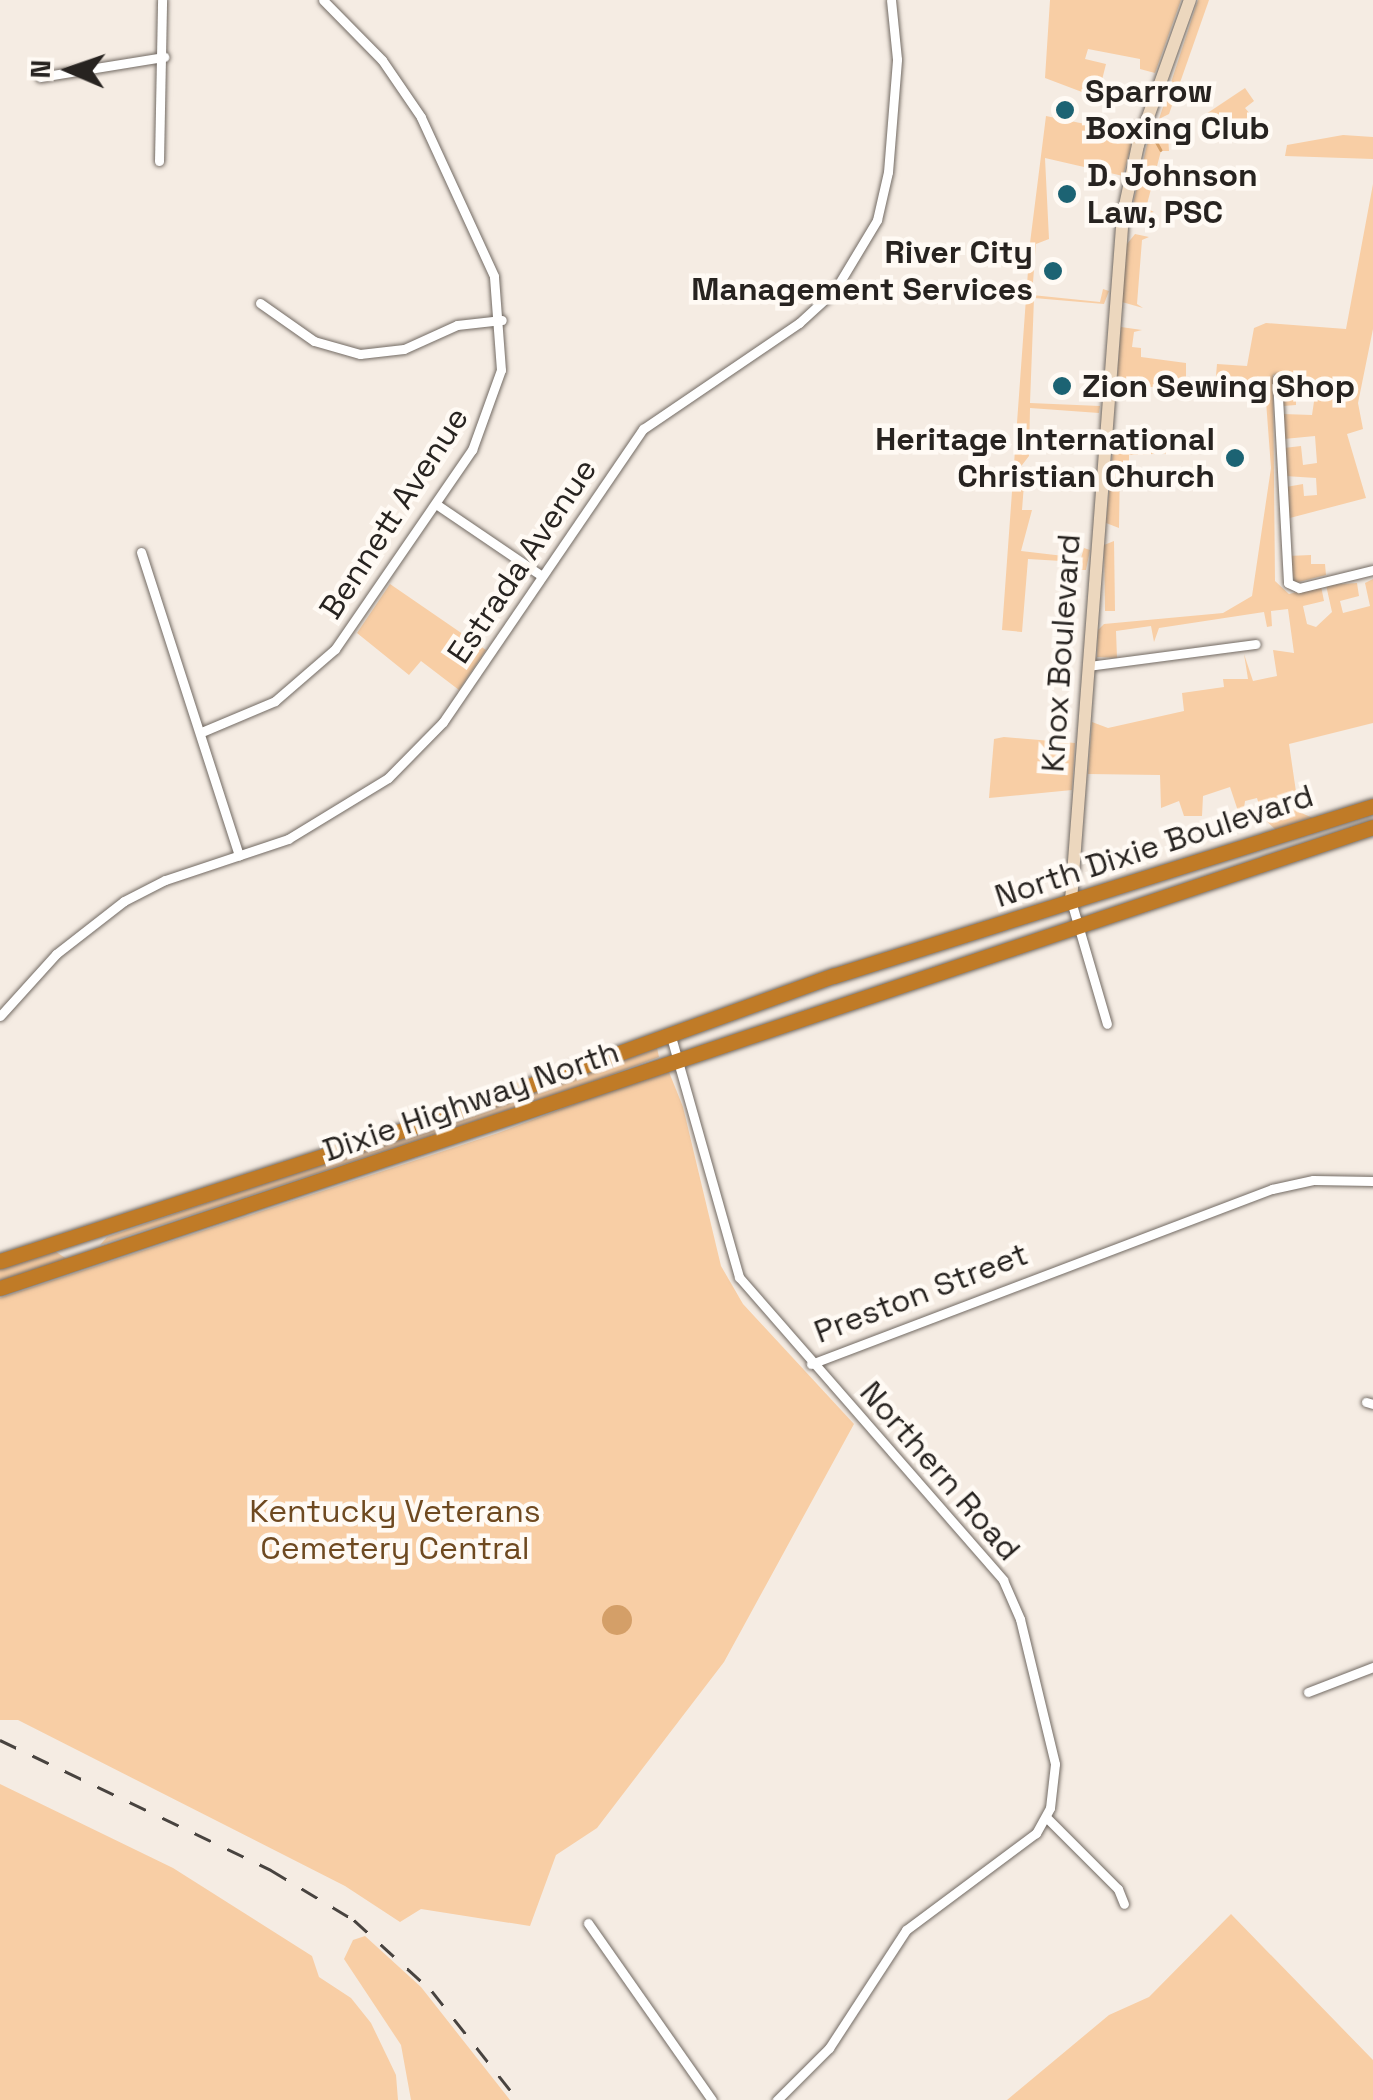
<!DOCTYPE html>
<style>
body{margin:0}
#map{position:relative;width:1373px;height:2100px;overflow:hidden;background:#f5ece3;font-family:"Space Grotesk",sans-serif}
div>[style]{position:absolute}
.green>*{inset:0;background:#f8cea5}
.water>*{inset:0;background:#d49f68}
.round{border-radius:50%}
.stream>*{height:2.5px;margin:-1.25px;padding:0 1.25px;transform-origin:1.25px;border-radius:1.25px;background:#d49f68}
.roads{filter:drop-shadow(0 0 2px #726a63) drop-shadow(0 0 2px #726a63)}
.street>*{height:9px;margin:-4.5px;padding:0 4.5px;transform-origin:4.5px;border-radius:4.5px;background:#fff}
.secondary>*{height:12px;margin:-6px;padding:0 6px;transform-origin:6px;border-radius:6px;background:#ecd7be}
.highway>*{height:15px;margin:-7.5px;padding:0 7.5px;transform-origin:7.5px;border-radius:7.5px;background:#c07b27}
.rail>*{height:2.5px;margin-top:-1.25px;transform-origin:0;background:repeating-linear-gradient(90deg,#48433f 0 18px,transparent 0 36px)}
.dots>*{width:28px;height:28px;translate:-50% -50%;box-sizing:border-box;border:5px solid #fffaf4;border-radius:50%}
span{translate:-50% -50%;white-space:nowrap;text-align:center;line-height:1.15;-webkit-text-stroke:9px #fffaf4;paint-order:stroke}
.poi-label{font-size:32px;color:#272320;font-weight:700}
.left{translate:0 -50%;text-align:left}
.right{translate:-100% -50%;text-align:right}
.street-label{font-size:32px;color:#272320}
.park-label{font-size:32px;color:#6e4920}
.north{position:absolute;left:20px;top:20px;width:100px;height:100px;-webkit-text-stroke:8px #fffaf4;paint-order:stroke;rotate:272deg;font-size:28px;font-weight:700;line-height:40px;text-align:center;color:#272320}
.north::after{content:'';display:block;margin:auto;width:35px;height:45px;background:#272320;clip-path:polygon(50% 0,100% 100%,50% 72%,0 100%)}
</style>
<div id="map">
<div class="green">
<div style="clip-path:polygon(1050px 0,1181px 0,1155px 73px,1140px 69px,1140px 59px,1088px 49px,1085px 59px,1106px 64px,1100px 88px,1085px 85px,1082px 92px,1045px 78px)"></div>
<div style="clip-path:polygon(1198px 0,1209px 0,1169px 114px,1159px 119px)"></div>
<div style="clip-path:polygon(1245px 88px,1254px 101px,1245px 108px,1256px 121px,1254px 131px,1201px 126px,1203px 116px)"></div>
<div style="clip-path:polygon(1046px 116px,1134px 134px,1123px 176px,1045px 158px,1049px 239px,1036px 244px,1032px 295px,1100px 302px,1103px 289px,1109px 291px,1104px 304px,1034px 298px,1030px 403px,1100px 406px,1099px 413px,1030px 408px,1029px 456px,1019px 469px,1025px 471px,1022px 510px,1032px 510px,1021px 551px,1081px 558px,1084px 548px,1090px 550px,1086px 570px,1079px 570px,1078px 562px,1028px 559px,1022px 632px,1002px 630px,1030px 243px)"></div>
<div style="clip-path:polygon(1168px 135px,1169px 151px,1161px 151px,1146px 208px,1154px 212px,1145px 213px,1133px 204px,1149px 136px)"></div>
<div style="clip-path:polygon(1343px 135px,1373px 137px,1373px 159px,1285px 156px,1287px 145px)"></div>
<div style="clip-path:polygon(1373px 184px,1373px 329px,1358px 403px,1363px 429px,1347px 434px,1366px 498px,1286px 519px,1286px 487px,1303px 484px,1304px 496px,1317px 495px,1316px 478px,1285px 476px,1284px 448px,1301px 446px,1303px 465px,1317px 463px,1315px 436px,1284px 439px,1283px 414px,1312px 415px,1315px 395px,1296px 396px,1296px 405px,1283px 406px,1281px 374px,1273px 375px,1275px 581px,1289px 594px,1321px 586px,1324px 601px,1303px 606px,1307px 624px,1316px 627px,1332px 612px,1326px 585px,1357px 583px,1359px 596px,1340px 601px,1343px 613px,1370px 606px,1365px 583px,1373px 579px,1373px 723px,1289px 744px,1299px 812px,1313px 818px,1277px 831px,1263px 818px,1257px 798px,1245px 801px,1242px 823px,1230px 787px,1203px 796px,1202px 816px,1184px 816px,1179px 801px,1161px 808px,1160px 775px,1088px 774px,1092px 722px,1108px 728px,1184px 711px,1182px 693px,1224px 687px,1223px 679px,1248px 679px,1244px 654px,1253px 681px,1277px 676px,1273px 650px,1294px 653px,1288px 609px,1271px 611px,1272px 626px,1267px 627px,1264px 612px,1159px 628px,1154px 642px,1151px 626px,1116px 631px,1117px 658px,1097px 657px,1098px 630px,1104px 624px,1223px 613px,1252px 596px,1271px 468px,1266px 401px,1254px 401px,1253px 387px,1215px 387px,1217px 364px,1247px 366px,1254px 328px,1266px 323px,1346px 329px)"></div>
<div style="clip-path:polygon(1135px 234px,1149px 237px,1142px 240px,1137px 304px,1143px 308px,1122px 302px,1127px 244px)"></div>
<div style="clip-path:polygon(1121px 327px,1142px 330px,1134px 332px,1132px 347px,1141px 348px,1141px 357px,1186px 363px,1186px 383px,1116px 391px)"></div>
<div style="clip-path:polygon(1114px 440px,1128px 442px,1129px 453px,1191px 451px,1191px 444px,1201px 445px,1201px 452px,1129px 455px,1129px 462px,1120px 463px,1119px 528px,1106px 523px)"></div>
<div style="clip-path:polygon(1114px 541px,1115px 611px,1105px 611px,1104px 545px)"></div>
<div style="clip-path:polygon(1311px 555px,1311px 564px,1325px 564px,1326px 575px,1295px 583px,1288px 556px)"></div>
<div style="clip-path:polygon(390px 584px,486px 650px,459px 690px,421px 661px,409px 675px,357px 633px)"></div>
<div style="clip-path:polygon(1004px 737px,1075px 743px,1072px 790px,989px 798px,994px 739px)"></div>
<div style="clip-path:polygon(657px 1048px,659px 1057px,584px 1085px,100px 1245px,107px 1237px)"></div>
<div style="clip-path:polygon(661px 1071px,669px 1072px,683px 1107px,721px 1266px,743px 1304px,854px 1424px,724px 1662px,597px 1828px,556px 1855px,530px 1926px,421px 1909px,400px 1922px,345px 1886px,18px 1720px,0 1720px,0 1298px,498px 1133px)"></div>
<div style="clip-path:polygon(53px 1250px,67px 1259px,0 1281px,0 1267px)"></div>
<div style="clip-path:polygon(0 1784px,173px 1868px,312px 1956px,319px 1977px,351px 1998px,371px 2023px,396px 2075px,398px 2100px,0 2100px)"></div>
<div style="clip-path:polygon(1231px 1914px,1373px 2060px,1373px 2100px,1007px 2100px,1109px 2015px,1149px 1997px)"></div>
<div style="clip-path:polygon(365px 1936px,421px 1987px,510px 2100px,411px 2100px,401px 2045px,344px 1959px,353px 1940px)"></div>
</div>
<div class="water">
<div class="round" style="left:602px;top:1605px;width:30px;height:30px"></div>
</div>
<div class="stream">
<div style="left:1152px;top:134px;width:18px;rotate:61deg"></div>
</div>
<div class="roads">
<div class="street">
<div style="left:40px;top:77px;width:126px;rotate:-9.2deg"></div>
<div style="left:159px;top:161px;width:161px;rotate:-88.9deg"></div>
<div style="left:260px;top:303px;width:66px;rotate:35.1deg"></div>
<div style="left:314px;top:341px;width:48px;rotate:15.8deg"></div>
<div style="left:360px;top:354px;width:44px;rotate:-6.5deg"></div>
<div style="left:404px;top:349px;width:58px;rotate:-24.4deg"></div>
<div style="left:457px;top:325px;width:45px;rotate:-6.3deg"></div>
<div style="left:1277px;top:379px;width:204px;rotate:86.9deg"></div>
<div style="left:1288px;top:583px;width:12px;rotate:24deg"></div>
<div style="left:1299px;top:588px;width:76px;rotate:-13.7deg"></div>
<div style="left:436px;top:504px;width:128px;rotate:34.2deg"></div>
<div style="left:141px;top:552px;width:319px;rotate:72.1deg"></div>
<div style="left:1088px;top:666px;width:169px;rotate:-7.5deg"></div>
<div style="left:204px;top:731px;width:77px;rotate:-22.9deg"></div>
<div style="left:275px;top:701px;width:79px;rotate:-40.9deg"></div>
<div style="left:335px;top:649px;width:242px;rotate:-55.5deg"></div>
<div style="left:472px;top:450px;width:85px;rotate:-70.1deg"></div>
<div style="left:501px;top:370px;width:94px;rotate:-94.3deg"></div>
<div style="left:494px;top:276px;width:175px;rotate:-114.7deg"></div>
<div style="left:421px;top:117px;width:69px;rotate:-124.4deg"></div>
<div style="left:382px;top:60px;width:84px;rotate:-134.5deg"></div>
<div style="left:1071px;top:901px;width:128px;rotate:73.7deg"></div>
<div style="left:0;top:1016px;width:84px;rotate:-47.9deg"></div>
<div style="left:56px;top:954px;width:86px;rotate:-37.9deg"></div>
<div style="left:124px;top:901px;width:46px;rotate:-27.1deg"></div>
<div style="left:165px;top:880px;width:130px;rotate:-18.4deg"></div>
<div style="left:288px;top:839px;width:117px;rotate:-31.4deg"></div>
<div style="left:388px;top:778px;width:78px;rotate:-45.5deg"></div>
<div style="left:443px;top:722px;width:355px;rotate:-55.7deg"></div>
<div style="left:643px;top:429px;width:189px;rotate:-34.2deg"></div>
<div style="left:799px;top:323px;width:49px;rotate:-42.5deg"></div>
<div style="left:835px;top:290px;width:82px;rotate:-59deg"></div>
<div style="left:877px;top:220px;width:49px;rotate:-77.1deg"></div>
<div style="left:888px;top:172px;width:113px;rotate:-85.4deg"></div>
<div style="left:897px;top:59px;width:59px;rotate:-95.8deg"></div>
<div style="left:670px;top:1033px;width:254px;rotate:74.2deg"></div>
<div style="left:739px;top:1277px;width:402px;rotate:48.9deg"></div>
<div style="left:1003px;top:1580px;width:43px;rotate:66.4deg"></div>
<div style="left:1020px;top:1619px;width:149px;rotate:76.4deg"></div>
<div style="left:1055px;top:1764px;width:44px;rotate:96.5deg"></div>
<div style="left:1050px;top:1808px;width:29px;rotate:119deg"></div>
<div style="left:1036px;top:1833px;width:162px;rotate:143.3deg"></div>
<div style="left:906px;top:1930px;width:141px;rotate:123.1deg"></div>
<div style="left:829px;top:2048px;width:74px;rotate:135deg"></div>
<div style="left:811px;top:1364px;width:493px;rotate:-20.8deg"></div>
<div style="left:1272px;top:1189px;width:42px;rotate:-12.4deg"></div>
<div style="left:1313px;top:1180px;width:60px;rotate:1deg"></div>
<div style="left:1366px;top:1402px;width:7px;rotate:16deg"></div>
<div style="left:1308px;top:1692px;width:70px;rotate:-21deg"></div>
<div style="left:1046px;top:1817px;width:102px;rotate:45deg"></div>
<div style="left:1118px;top:1889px;width:16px;rotate:68deg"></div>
<div style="left:588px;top:1923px;width:216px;rotate:55deg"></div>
</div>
<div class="secondary">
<div style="left:1071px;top:901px;width:688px;rotate:-85.67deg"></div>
<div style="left:1123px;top:215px;width:72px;rotate:-77.9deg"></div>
<div style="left:1138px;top:145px;width:154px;rotate:-70.3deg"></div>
</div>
<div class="highway">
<div style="left:0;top:1261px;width:459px;rotate:-18deg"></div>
<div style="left:437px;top:1119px;width:421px;rotate:-19.9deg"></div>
<div style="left:833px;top:976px;width:566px;rotate:-17.47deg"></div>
<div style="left:0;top:1288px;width:1448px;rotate:-18.56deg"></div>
</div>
</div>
<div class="rail">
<div style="left:0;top:1740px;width:301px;rotate:25.6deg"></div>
<div style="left:271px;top:1870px;width:97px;rotate:31.1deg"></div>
<div style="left:354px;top:1920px;width:105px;rotate:42.3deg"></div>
<div style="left:432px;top:1991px;width:139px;rotate:51.7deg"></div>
</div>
<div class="dots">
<div style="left:1065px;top:110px;background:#1c6373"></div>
<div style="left:1067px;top:194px;background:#1c6373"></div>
<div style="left:1053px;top:271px;background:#1c6373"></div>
<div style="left:1062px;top:386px;background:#1c6373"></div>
<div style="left:1235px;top:458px;background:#1c6373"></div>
</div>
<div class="poi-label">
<span class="left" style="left:1085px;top:110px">Sparrow<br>Boxing Club</span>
<span class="left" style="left:1087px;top:194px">D. Johnson<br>Law, PSC</span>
<span class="right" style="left:1033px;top:271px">River City<br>Management Services</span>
<span class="left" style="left:1082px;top:386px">Zion Sewing Shop</span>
<span class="right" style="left:1215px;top:458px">Heritage International<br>Christian Church</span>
</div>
<div class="street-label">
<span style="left:394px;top:513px;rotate:-57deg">Bennett Avenue</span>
<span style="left:522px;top:561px;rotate:-56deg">Estrada Avenue</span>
<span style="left:1061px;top:653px;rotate:-86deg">Knox Boulevard</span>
<span style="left:1154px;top:846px;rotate:-18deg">North Dixie Boulevard</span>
<span style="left:471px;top:1101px;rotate:-19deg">Dixie Highway North</span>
<span style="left:921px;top:1293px;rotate:-21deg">Preston Street</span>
<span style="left:940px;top:1471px;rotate:49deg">Northern Road</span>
</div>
<div class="park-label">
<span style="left:395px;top:1530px">Kentucky Veterans<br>Cemetery Central</span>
</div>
<div class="north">N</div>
</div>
